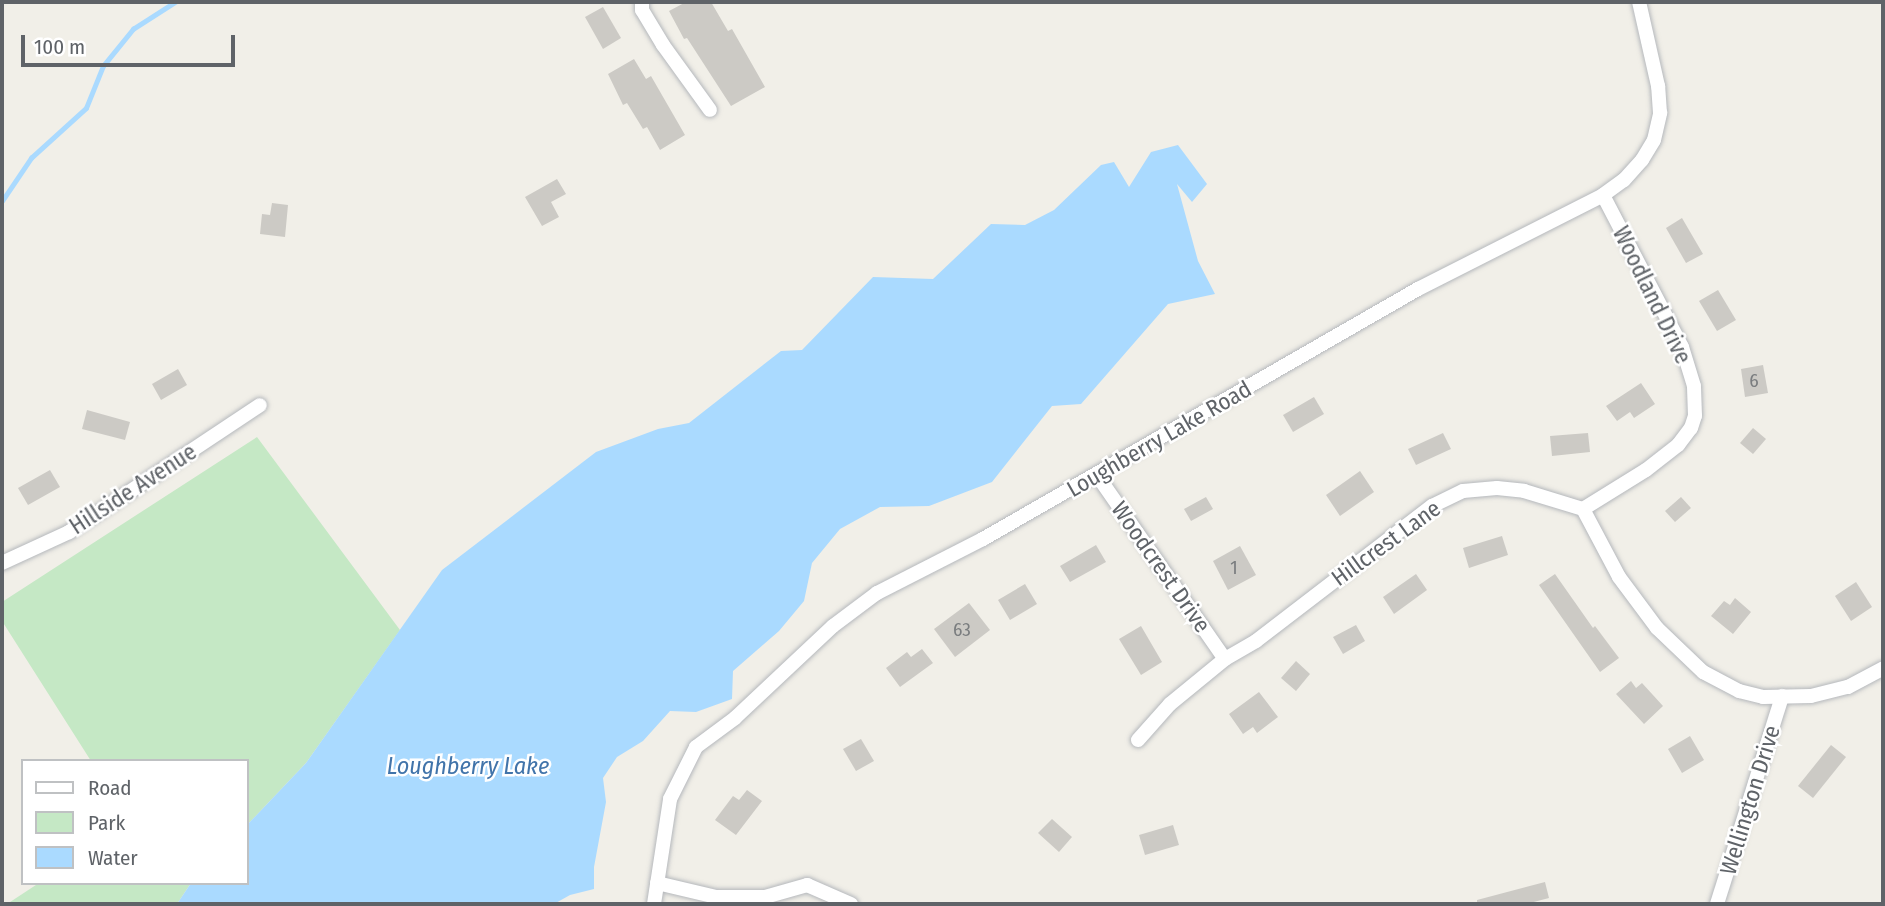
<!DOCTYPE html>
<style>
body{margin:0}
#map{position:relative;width:1885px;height:906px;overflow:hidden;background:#f1efe8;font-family:"Fira Sans Condensed",sans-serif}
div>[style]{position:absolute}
.green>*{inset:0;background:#c5e8c5}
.water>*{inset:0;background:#aadaff}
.stream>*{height:4.5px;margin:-2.25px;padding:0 2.25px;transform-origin:2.25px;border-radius:2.25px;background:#aadaff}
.building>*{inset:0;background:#cccac5}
.roads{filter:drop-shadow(0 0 2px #b5b8bc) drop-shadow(0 0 2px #b5b8bc)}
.minor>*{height:14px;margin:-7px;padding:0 7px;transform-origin:7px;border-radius:7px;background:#fff}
span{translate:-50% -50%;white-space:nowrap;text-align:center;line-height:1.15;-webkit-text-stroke:5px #fff;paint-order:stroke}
.number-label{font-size:19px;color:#7a7d7f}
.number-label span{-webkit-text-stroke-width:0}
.street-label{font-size:23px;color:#5f6368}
.water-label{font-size:24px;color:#4174aa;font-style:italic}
.frame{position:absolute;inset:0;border:4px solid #5f6368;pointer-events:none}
.legend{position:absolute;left:21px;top:759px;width:228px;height:126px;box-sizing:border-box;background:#fff;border:2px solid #bfc1c3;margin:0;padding:9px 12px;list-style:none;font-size:21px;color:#5f6368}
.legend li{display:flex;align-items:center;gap:14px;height:35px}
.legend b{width:35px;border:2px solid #bfc1c3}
.scale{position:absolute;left:21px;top:35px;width:214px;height:32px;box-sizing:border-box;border:4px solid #5f6368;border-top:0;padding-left:9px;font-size:21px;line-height:24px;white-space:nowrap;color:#5f6368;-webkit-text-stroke:5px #fff;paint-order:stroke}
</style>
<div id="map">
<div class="green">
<div style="clip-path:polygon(257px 437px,400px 630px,306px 763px,247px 825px,247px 761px,91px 761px,2px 621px,2px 602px)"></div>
<div style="clip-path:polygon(39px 883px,191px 883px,177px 904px,7px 904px)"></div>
</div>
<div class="water">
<div style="clip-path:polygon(1178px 145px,1207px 184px,1192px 202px,1177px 184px,1198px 261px,1215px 294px,1168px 304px,1081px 404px,1052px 406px,992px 482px,929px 506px,880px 507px,840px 529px,812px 563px,804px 601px,779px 631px,733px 671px,732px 699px,696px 712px,670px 711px,643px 741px,617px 757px,603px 778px,606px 802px,594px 867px,594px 889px,570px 895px,554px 904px,177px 904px,191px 883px,247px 883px,247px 825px,306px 763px,442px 570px,596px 452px,658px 429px,689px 423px,781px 351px,802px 350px,873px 277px,933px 279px,991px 224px,1025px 225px,1054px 210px,1101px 165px,1114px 162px,1129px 187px,1151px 152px)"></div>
</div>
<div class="stream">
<div style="left:2px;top:201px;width:52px;rotate:-56deg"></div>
<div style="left:31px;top:158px;width:74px;rotate:-42.3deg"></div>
<div style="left:86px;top:108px;width:45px;rotate:-68deg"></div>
<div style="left:103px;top:66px;width:48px;rotate:-51deg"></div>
<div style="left:133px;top:29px;width:50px;rotate:-32.7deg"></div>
</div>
<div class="building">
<div style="clip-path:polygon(686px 2px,711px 2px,728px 31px,732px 29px,765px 87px,731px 106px,687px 38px,684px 39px,669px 11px)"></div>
<div style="clip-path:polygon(603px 7px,621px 38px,603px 49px,585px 17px)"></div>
<div style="clip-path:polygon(634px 59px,646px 79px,651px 76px,685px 135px,660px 150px,647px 127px,643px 129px,627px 103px,623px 105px,608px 74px)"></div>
<div style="clip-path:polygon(557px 179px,566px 194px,551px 202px,559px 217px,542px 226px,525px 197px)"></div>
<div style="clip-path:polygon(272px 203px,288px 205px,285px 237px,260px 234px,262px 214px,270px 215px)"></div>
<div style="clip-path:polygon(1682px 218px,1703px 254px,1686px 263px,1666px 228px)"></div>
<div style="clip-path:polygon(1718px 290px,1736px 320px,1717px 331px,1699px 301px)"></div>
<div style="clip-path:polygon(1763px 365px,1768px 393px,1745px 397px,1741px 369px)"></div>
<div style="clip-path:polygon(178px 369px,187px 385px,161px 400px,152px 384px)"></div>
<div style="clip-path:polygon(1641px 383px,1655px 404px,1634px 418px,1630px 412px,1617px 421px,1606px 406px)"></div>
<div style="clip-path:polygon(1314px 397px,1324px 414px,1293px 432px,1283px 415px)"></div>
<div style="clip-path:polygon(87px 410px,130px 422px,125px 440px,82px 429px)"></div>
<div style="clip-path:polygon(1753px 428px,1766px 439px,1753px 454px,1740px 443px)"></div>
<div style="clip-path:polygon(1443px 433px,1451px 449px,1416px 465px,1408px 449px)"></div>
<div style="clip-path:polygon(1588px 433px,1590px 452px,1552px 456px,1550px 436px)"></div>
<div style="clip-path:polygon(50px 470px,60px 487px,28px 505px,18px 488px)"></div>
<div style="clip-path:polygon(1360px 471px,1374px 492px,1340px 516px,1326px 495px)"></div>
<div style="clip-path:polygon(1206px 497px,1213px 509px,1191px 521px,1184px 509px)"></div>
<div style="clip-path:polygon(1681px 497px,1691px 508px,1675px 522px,1665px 511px)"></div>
<div style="clip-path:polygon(1502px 536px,1508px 555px,1469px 568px,1463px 548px)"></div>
<div style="clip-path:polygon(1096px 545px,1106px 562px,1070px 582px,1060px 566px)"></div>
<div style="clip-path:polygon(1240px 546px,1256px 575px,1228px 590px,1213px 561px)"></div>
<div style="clip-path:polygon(1416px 574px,1427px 590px,1394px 614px,1383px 597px)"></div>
<div style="clip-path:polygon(1555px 574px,1593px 628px,1595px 626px,1619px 658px,1600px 672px,1539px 585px)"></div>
<div style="clip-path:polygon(1856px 582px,1872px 607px,1851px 621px,1835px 596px)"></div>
<div style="clip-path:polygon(1025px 584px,1037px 604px,1010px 620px,998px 600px)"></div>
<div style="clip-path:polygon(1735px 598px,1751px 612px,1733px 634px,1711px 616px,1724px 601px,1730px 605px)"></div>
<div style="clip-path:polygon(969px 603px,990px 630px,955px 657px,934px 629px)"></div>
<div style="clip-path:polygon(1356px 625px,1365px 641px,1343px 654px,1333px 637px)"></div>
<div style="clip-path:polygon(1141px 626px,1162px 662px,1141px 675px,1119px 639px)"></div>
<div style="clip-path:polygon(922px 649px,933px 663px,900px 687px,886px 668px,907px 652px,911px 657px)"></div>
<div style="clip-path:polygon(1296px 661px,1310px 674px,1296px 691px,1281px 678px)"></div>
<div style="clip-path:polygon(1631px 681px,1636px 688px,1642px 683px,1663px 706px,1644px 724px,1616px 694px)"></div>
<div style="clip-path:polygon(1259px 692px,1278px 717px,1257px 733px,1253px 727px,1243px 734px,1229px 714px)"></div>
<div style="clip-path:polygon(1690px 736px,1704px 760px,1682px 773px,1668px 749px)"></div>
<div style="clip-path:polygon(861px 739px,874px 761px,856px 771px,843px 749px)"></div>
<div style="clip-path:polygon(1831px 745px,1846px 757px,1813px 798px,1798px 786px)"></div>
<div style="clip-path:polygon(747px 790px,762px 801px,736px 835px,715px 820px,733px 796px,739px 800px)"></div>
<div style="clip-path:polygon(1052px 819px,1072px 837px,1059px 852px,1038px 833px)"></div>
<div style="clip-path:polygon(1173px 825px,1179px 845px,1145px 855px,1139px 835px)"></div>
<div style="clip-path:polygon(1545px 882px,1549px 898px,1526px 904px,1477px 904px,1477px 900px)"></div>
</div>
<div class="roads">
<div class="minor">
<div style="left:642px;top:2px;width:8px;rotate:90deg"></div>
<div style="left:642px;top:10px;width:41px;rotate:59deg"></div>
<div style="left:663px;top:45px;width:80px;rotate:54.1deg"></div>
<div style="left:1097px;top:475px;width:224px;rotate:55.2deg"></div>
<div style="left:1583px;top:509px;width:74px;rotate:-31.8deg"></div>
<div style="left:1646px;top:470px;width:41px;rotate:-38deg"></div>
<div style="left:1678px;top:445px;width:21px;rotate:-53deg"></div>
<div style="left:1691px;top:428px;width:13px;rotate:-72deg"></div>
<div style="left:1695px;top:416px;width:30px;rotate:-92deg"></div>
<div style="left:1694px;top:386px;width:41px;rotate:-107.1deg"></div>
<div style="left:1682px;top:347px;width:171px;rotate:-117.5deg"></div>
<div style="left:2px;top:563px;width:74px;rotate:-24.8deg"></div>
<div style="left:69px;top:532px;width:229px;rotate:-33.6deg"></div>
<div style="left:1138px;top:740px;width:48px;rotate:-48.4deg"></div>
<div style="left:1170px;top:704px;width:71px;rotate:-39.3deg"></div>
<div style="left:1225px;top:659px;width:36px;rotate:-30deg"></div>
<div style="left:1256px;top:641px;width:222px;rotate:-37.5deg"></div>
<div style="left:1432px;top:506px;width:34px;rotate:-26deg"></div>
<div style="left:1463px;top:491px;width:34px;rotate:-5deg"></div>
<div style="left:1497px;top:488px;width:27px;rotate:6deg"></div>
<div style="left:1524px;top:491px;width:62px;rotate:17deg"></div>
<div style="left:1583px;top:509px;width:77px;rotate:62.1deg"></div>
<div style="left:1619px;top:577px;width:64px;rotate:53.3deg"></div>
<div style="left:1657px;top:628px;width:64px;rotate:43.7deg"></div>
<div style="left:1703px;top:672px;width:41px;rotate:27.8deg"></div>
<div style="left:1739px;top:691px;width:25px;rotate:14deg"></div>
<div style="left:1763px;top:697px;width:48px;rotate:-1.2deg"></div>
<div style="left:1811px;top:696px;width:38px;rotate:-14deg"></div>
<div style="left:1848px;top:687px;width:40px;rotate:-28deg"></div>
<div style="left:657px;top:883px;width:61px;rotate:13.3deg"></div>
<div style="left:716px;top:897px;width:49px"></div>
<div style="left:765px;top:897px;width:44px;rotate:-15.9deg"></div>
<div style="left:807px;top:885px;width:48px;rotate:23.4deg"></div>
<div style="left:654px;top:904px;width:106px;rotate:-81.3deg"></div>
<div style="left:670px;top:799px;width:58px;rotate:-63.4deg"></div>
<div style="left:696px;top:747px;width:49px;rotate:-36.6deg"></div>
<div style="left:735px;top:718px;width:134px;rotate:-43.2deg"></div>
<div style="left:833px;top:626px;width:55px;rotate:-36.9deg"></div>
<div style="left:877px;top:593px;width:119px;rotate:-27deg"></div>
<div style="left:983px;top:539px;width:502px;rotate:-29.89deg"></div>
<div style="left:1418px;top:289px;width:208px;rotate:-26.9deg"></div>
<div style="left:1603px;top:195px;width:26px;rotate:-36deg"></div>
<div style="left:1624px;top:180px;width:27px;rotate:-48deg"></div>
<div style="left:1642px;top:160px;width:23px;rotate:-59deg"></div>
<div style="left:1654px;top:140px;width:28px;rotate:-77deg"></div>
<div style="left:1660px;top:113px;width:27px;rotate:-94deg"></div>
<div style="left:1658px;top:86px;width:86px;rotate:-102.7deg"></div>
<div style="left:1717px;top:904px;width:218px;rotate:-72.6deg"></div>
</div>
</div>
<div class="number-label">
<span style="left:1754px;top:381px">6</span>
<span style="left:1234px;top:568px">1</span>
<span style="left:962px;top:630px">63</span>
</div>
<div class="street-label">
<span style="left:1652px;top:295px;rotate:64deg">Woodland Drive</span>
<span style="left:1159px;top:439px;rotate:-30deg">Loughberry Lake Road</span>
<span style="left:133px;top:489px;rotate:-33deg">Hillside Avenue</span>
<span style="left:1386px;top:543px;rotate:-36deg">Hillcrest Lane</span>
<span style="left:1161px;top:567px;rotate:55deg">Woodcrest Drive</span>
<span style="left:1750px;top:800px;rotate:-73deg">Wellington Drive</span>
</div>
<div class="water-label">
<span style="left:468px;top:767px">Loughberry Lake</span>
</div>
<div class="frame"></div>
<ul class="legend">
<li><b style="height:9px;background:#fff"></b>Road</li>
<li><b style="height:19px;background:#c5e8c5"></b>Park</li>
<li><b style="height:19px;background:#aadaff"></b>Water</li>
</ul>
<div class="scale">100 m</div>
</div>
